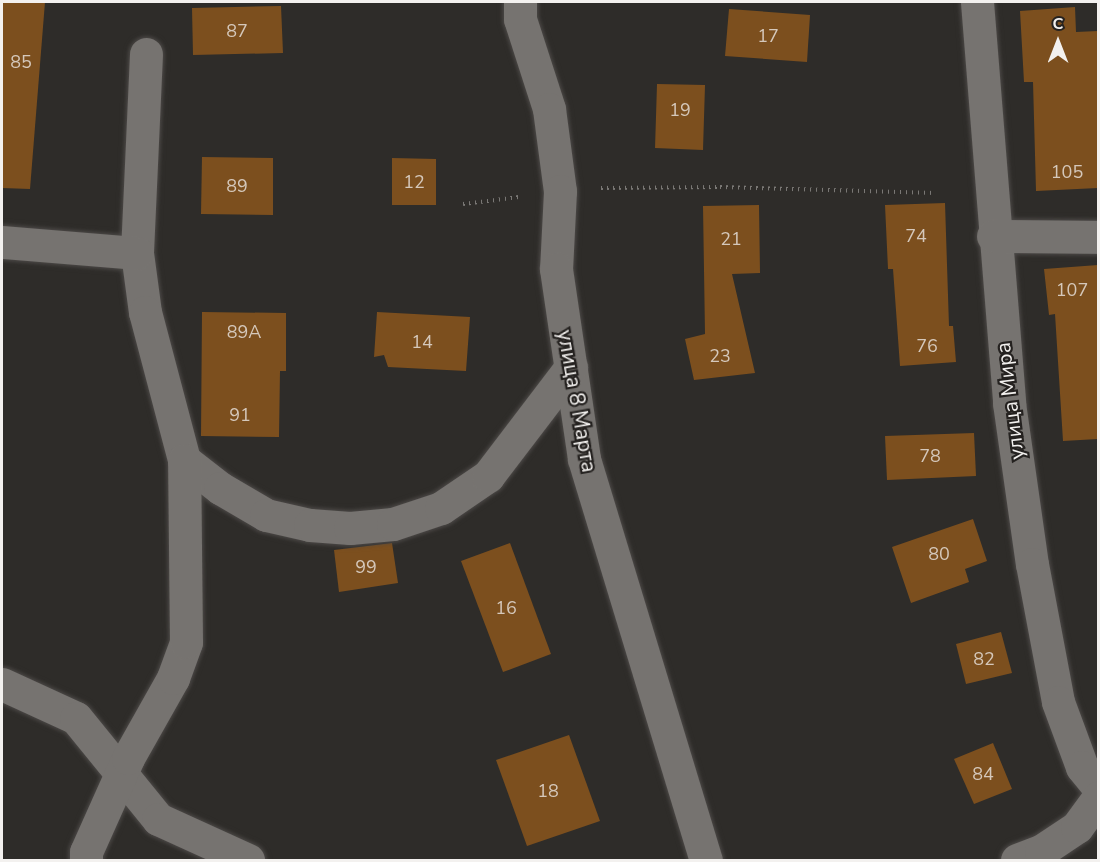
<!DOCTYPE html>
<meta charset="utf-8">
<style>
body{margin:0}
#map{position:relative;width:1100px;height:862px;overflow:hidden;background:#2e2c29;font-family:"Nunito Sans",sans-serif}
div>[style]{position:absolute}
.building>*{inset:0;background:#7c4f1e}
.path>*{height:4px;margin-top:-2px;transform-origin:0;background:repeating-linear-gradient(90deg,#7a7875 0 1.5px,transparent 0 6px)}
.roads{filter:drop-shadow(0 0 2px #4c4947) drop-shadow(0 0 2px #4c4947)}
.minor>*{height:33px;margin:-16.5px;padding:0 16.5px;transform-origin:16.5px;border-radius:16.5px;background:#767370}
span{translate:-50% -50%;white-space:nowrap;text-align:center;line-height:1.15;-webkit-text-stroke:4.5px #252220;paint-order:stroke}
.number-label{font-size:18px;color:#d5c8bb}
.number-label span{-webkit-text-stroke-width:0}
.street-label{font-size:21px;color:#f3f1ef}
.frame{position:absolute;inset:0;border:3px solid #f3f1ef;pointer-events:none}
.north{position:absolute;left:1028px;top:12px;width:60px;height:60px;-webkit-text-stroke:4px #252220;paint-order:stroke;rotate:0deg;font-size:16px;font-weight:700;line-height:24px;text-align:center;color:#f3f1ef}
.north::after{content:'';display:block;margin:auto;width:21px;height:27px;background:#f3f1ef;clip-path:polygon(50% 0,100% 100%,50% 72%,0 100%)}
</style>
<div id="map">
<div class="building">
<div style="clip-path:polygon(2px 2px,45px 2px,30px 189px,2px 188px)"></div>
<div style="clip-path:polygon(281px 6px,283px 53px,193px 55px,192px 8px)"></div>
<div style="clip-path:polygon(1075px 7px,1076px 32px,1098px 31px,1098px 188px,1036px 191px,1033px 82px,1024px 82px,1020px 11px)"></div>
<div style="clip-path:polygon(729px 9px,810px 15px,807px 62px,725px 56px)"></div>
<div style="clip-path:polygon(657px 84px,705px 85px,703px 150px,655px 148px)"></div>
<div style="clip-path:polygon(202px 157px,273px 158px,273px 215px,201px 214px)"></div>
<div style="clip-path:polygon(392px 158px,436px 159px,436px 205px,392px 205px)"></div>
<div style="clip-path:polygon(945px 203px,949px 326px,953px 326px,956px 362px,900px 366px,893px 269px,888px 269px,885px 205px)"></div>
<div style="clip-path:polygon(759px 205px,760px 273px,732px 274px,755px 373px,694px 380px,685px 339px,705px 334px,703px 206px)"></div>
<div style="clip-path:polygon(1098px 265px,1098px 439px,1063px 441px,1055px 314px,1049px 315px,1044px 269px)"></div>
<div style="clip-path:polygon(202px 312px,286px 313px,286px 371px,280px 371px,279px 437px,201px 436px)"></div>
<div style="clip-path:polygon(377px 312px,470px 317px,466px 371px,388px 367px,384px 355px,374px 357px)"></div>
<div style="clip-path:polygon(974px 433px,976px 476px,887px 480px,885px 436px)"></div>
<div style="clip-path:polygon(973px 519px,987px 561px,965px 569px,969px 582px,911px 603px,892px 547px)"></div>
<div style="clip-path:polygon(392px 543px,398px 583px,339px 592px,334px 550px)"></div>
<div style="clip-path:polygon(510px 543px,551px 654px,503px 672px,461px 561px)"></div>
<div style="clip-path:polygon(1001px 632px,1012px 673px,966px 684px,956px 644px)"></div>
<div style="clip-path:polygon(569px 735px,600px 821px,527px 846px,496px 760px)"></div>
<div style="clip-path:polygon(993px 743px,1012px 789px,974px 804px,954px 759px)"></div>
</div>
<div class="path">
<div style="left:601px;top:188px;width:119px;rotate:-0.5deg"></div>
<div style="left:720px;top:187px;width:216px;rotate:1.6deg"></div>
<div style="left:463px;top:204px;width:56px;rotate:-7.1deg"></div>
</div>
<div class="roads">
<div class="minor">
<div style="left:520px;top:2px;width:17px;rotate:90deg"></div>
<div style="left:520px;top:19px;width:95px;rotate:72.1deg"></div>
<div style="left:549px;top:109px;width:83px;rotate:82.4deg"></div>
<div style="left:560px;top:191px;width:78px;rotate:92.9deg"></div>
<div style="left:556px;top:269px;width:192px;rotate:81.6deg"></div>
<div style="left:584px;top:459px;width:419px;rotate:73.1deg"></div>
<div style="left:977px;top:2px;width:402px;rotate:85.4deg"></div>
<div style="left:1009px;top:403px;width:163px;rotate:81.9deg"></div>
<div style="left:1032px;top:564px;width:140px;rotate:79.3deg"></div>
<div style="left:1058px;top:702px;width:69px;rotate:69.7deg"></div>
<div style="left:1082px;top:767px;width:26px;rotate:51deg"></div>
<div style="left:146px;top:54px;width:199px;rotate:92.6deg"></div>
<div style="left:137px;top:253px;width:60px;rotate:82.3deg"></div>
<div style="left:145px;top:312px;width:153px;rotate:75.2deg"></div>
<div style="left:184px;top:460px;width:46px;rotate:37.9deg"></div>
<div style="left:220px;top:488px;width:53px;rotate:30.4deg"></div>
<div style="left:266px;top:515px;width:45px;rotate:12.8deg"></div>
<div style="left:310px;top:525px;width:40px;rotate:4.3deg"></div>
<div style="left:350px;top:528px;width:43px;rotate:-5.3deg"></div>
<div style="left:393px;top:524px;width:51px;rotate:-18.4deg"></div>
<div style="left:441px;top:508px;width:57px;rotate:-34.2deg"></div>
<div style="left:488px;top:476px;width:137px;rotate:-52.7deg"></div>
<div style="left:993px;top:236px;width:105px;rotate:0.5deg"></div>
<div style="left:2px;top:242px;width:135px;rotate:4.7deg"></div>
<div style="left:2px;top:684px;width:81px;rotate:24.7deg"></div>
<div style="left:76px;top:718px;width:130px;rotate:50.9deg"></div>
<div style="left:158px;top:819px;width:99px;rotate:24.5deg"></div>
<div style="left:86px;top:860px;width:8px;rotate:-90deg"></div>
<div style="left:86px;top:852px;width:103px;rotate:-65.9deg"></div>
<div style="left:128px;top:758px;width:92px;rotate:-60.6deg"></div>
<div style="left:173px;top:678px;width:38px;rotate:-70deg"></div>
<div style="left:186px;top:642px;width:182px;rotate:-90.6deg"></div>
<div style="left:1017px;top:860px;width:26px;rotate:-21deg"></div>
<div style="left:1041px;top:851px;width:43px;rotate:-33.7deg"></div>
<div style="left:1077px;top:827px;width:36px;rotate:-54deg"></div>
</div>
</div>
<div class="number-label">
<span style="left:237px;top:31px">87</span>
<span style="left:768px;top:36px">17</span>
<span style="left:21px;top:62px">85</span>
<span style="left:680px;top:110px">19</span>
<span style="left:1067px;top:172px">105</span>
<span style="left:414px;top:182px">12</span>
<span style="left:237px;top:186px">89</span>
<span style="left:916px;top:236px">74</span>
<span style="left:731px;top:239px">21</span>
<span style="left:1072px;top:290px">107</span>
<span style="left:244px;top:332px">89А</span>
<span style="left:422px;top:342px">14</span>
<span style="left:927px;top:346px">76</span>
<span style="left:720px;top:356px">23</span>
<span style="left:240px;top:415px">91</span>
<span style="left:930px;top:456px">78</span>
<span style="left:939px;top:554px">80</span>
<span style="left:366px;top:567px">99</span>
<span style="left:506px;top:608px">16</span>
<span style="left:984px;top:659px">82</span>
<span style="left:983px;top:774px">84</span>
<span style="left:548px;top:791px">18</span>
</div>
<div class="street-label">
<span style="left:577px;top:401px;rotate:80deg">улица 8 Марта</span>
<span style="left:1010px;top:401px;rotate:-97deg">улица Мира</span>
</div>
<div class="frame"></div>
<div class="north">С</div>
</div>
